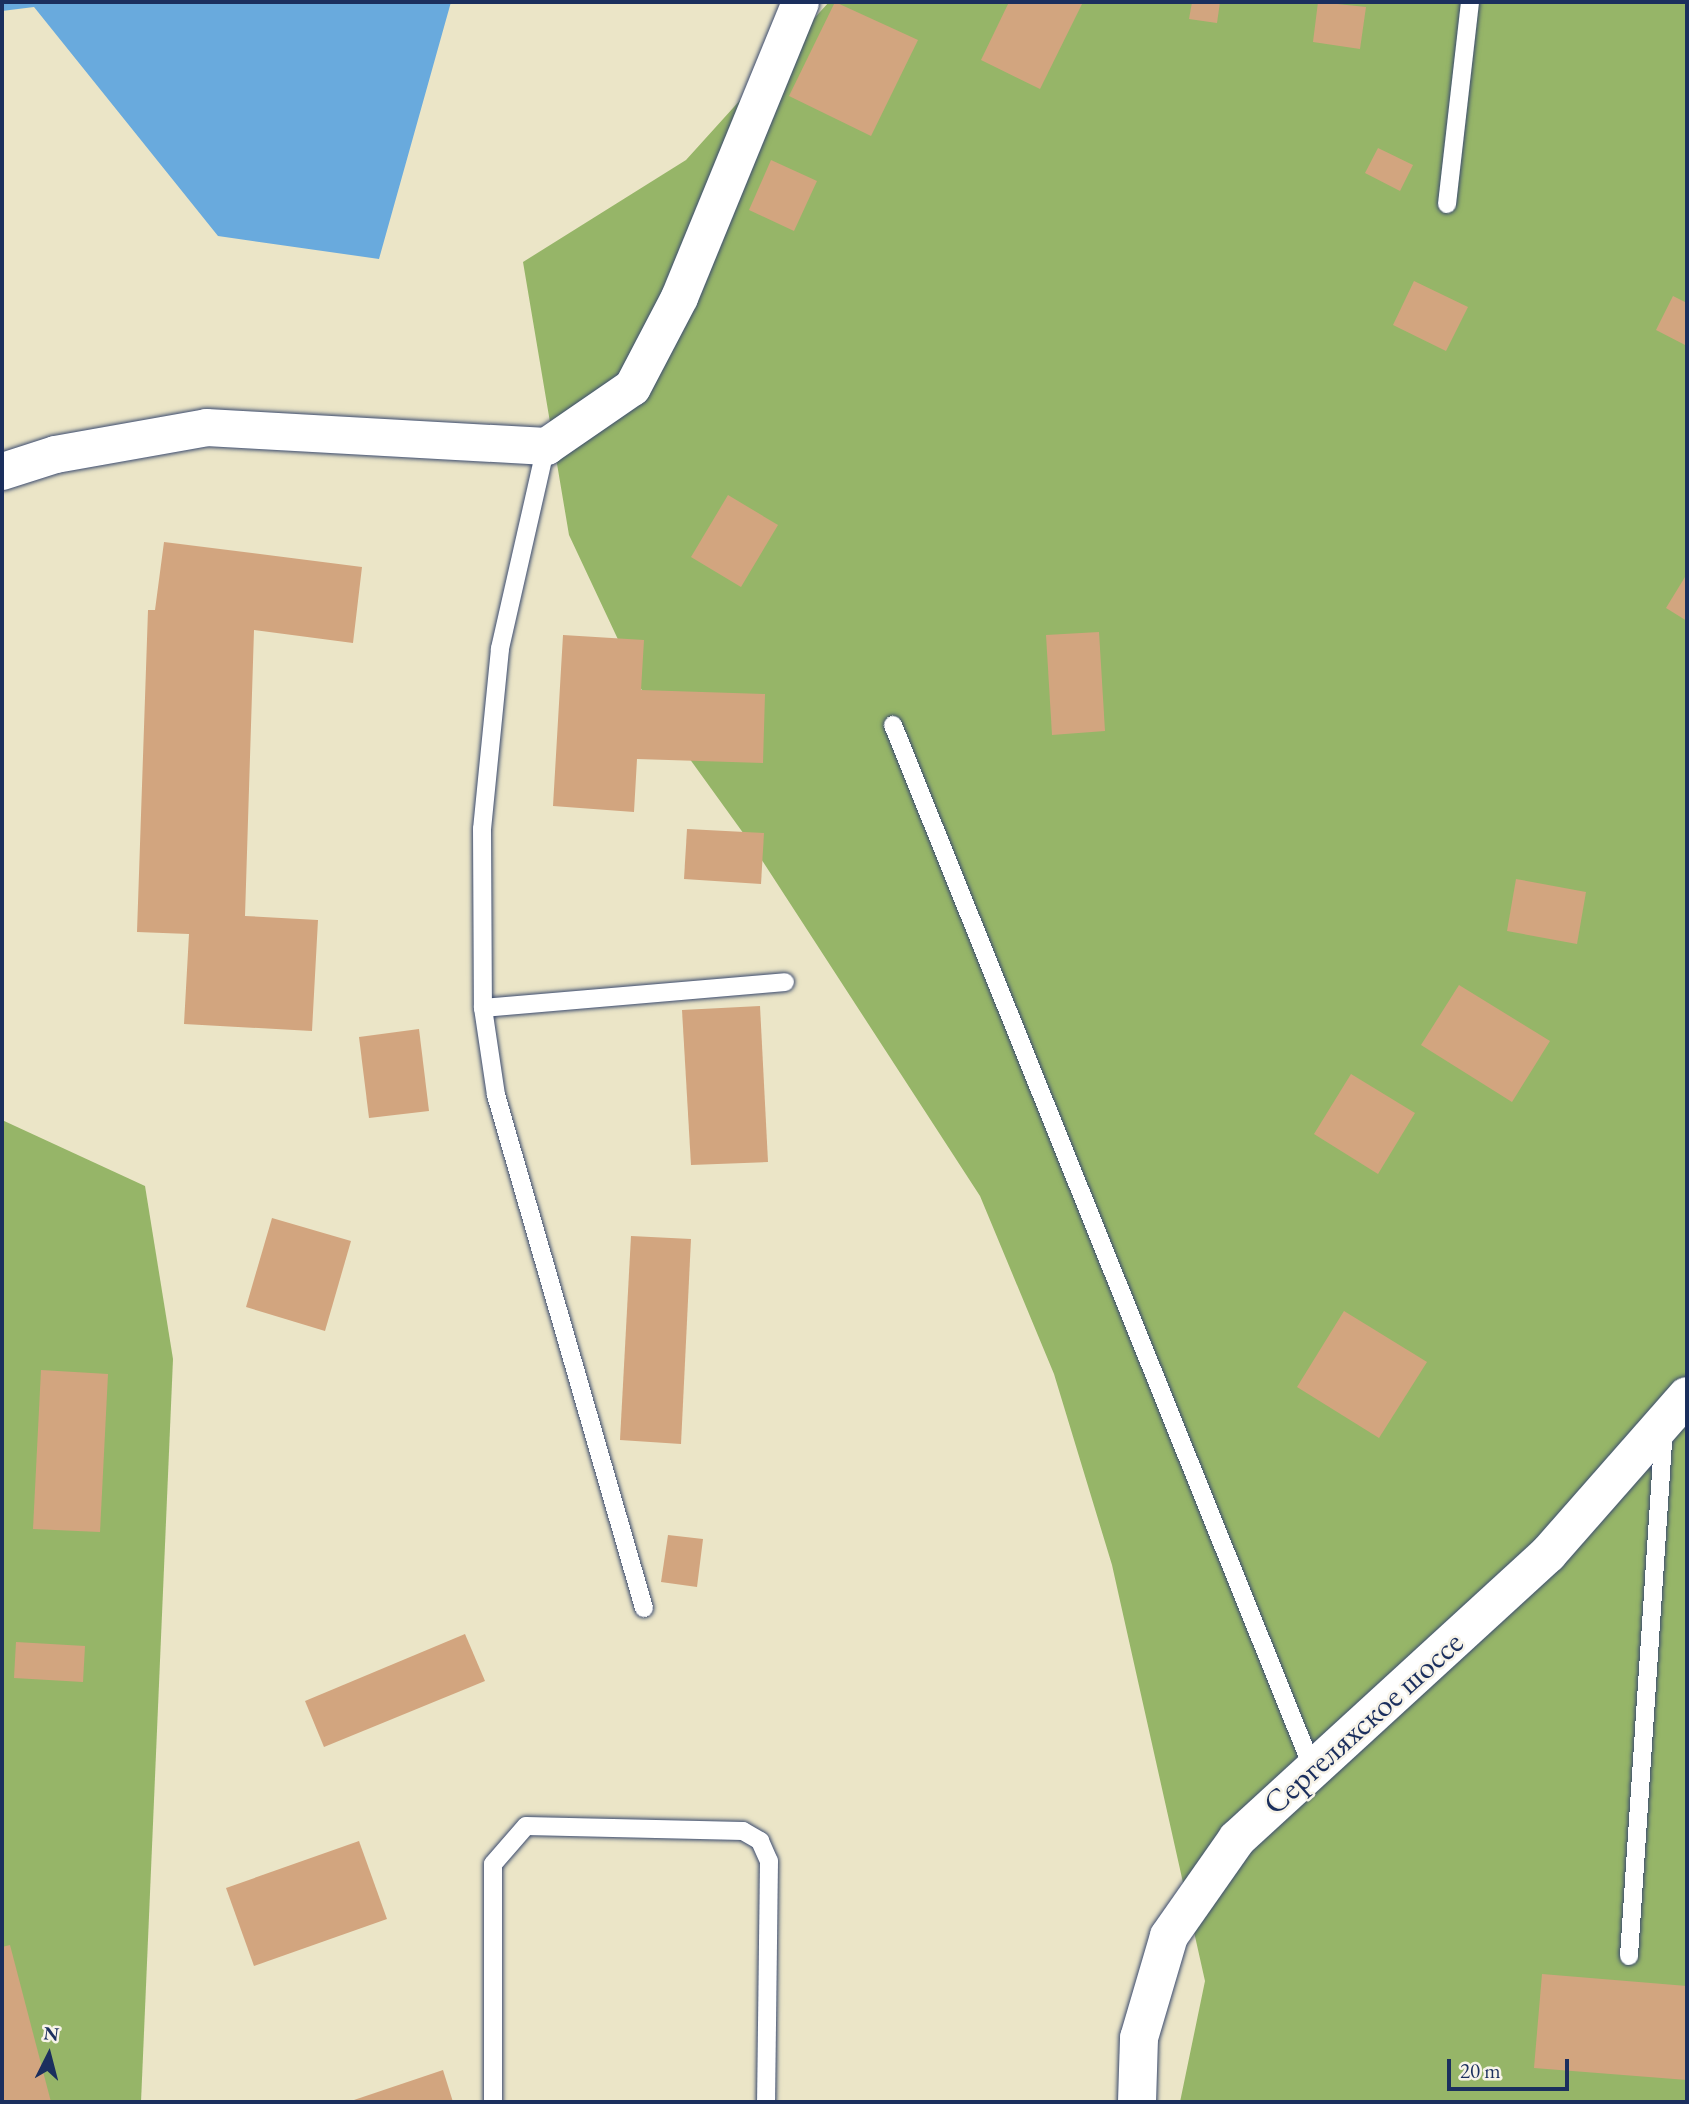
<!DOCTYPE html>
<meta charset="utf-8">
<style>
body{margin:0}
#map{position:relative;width:1689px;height:2104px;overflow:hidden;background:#ebe5c7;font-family:"EB Garamond",serif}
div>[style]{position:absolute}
.forest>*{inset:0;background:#96b568}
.water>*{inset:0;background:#69aadd}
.building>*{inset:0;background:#d2a57f}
.roads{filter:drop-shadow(0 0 2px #3a4a6e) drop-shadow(0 0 2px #3a4a6e)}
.lane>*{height:18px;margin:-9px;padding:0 9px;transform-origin:9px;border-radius:9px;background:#fff}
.street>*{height:37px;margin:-18.5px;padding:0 18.5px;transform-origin:18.5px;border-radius:18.5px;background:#fff}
.secondary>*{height:38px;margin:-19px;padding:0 19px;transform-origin:19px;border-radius:19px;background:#fff}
span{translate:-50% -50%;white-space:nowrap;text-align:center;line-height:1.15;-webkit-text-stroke:5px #f7f3e8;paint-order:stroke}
.street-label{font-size:32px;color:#1b2f5e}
.frame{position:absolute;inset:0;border:4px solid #1b2f5e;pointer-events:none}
.north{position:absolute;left:14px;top:2020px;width:70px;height:70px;-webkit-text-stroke:5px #f7f3e8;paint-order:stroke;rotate:6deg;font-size:19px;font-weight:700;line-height:28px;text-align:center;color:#1b2f5e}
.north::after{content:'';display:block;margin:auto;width:24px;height:32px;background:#1b2f5e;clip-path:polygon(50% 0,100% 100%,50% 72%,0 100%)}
.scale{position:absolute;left:1447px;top:2059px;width:122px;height:32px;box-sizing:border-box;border:4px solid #1b2f5e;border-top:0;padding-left:9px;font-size:21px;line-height:24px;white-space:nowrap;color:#1b2f5e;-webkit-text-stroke:5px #f7f3e8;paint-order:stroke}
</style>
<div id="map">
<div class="forest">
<div style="clip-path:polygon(829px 2px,1687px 2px,1687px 2102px,1180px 2102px,1205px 1981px,1112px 1565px,1054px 1374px,980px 1196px,754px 848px,645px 697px,569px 535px,523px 262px,686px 160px)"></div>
<div style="clip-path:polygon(2px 1120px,145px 1186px,173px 1359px,141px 2102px,2px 2102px)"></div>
</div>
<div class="water">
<div style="clip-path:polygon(2px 2px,451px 2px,379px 259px,218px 236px,34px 7px,2px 11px)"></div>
</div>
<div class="building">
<div style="clip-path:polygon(835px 2px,918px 40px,871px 136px,789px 96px)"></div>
<div style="clip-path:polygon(1009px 2px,1082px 4px,1040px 89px,981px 60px)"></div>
<div style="clip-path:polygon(1192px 2px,1220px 2px,1217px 23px,1189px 19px)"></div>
<div style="clip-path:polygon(1318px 2px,1366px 7px,1360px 49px,1313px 42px)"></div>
<div style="clip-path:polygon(1378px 148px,1413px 165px,1400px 191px,1365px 173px)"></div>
<div style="clip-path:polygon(771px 160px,817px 181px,794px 231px,749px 210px)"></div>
<div style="clip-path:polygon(1414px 281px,1468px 307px,1446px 351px,1393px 325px)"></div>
<div style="clip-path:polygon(1673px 296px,1687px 303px,1687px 346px,1656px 330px)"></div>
<div style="clip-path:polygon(728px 495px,778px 525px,741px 587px,691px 557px)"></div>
<div style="clip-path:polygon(164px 542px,362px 567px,353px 643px,254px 630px,245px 916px,318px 920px,312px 1031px,184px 1024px,189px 934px,137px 932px,148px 610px,155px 610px)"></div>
<div style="clip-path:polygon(1685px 577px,1687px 579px,1687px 621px,1666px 608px)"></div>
<div style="clip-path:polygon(1099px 632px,1105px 731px,1052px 735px,1046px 635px)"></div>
<div style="clip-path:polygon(563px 635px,644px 640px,641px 690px,765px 694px,763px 763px,637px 759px,634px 812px,553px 806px)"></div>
<div style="clip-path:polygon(687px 829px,764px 833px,761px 884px,684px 879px)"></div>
<div style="clip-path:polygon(1516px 879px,1586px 892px,1577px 944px,1507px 931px)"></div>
<div style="clip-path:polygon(1459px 985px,1550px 1041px,1512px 1102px,1421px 1045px)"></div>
<div style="clip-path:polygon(760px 1006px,768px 1162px,691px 1165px,682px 1010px)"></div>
<div style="clip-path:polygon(419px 1029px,429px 1111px,369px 1118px,359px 1037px)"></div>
<div style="clip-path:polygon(1351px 1074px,1415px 1113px,1378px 1174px,1314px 1134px)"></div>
<div style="clip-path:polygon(272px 1218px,351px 1241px,325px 1331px,246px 1307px)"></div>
<div style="clip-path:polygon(631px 1236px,691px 1239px,681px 1444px,620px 1440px)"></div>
<div style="clip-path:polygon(1344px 1311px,1427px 1362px,1379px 1438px,1297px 1387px)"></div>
<div style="clip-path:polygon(41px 1370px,108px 1374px,100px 1532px,33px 1529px)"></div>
<div style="clip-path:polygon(668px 1535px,703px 1539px,697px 1587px,661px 1582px)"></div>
<div style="clip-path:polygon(465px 1634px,485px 1681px,324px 1747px,305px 1701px)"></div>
<div style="clip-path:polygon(16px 1642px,85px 1646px,83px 1682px,14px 1678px)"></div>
<div style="clip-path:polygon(359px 1841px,387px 1919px,254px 1966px,226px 1888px)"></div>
<div style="clip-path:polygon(10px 1945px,51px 2102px,2px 2102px,2px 1947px)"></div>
<div style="clip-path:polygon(1542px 1974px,1687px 1986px,1687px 2080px,1534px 2068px)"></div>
<div style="clip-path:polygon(443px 2070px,453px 2102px,348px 2102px)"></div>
</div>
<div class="roads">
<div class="lane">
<div style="left:1447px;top:204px;width:203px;rotate:-83.5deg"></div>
<div style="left:546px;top:446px;width:208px;rotate:102.8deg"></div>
<div style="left:500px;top:649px;width:181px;rotate:95.7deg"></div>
<div style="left:482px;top:829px;width:179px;rotate:89.7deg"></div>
<div style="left:483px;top:1008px;width:88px;rotate:81.5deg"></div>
<div style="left:496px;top:1095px;width:534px;rotate:73.91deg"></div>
<div style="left:893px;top:725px;width:1125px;rotate:68.09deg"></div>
<div style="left:483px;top:1008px;width:303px;rotate:-4.9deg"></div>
<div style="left:1629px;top:1956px;width:529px;rotate:-86.21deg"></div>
<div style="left:493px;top:2102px;width:238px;rotate:-90deg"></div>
<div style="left:493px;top:1864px;width:50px;rotate:-49deg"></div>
<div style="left:526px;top:1826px;width:217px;rotate:1.3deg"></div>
<div style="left:743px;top:1831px;width:20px;rotate:30deg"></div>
<div style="left:760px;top:1841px;width:22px;rotate:66deg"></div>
<div style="left:769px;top:1861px;width:241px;rotate:90.7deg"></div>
</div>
<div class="street">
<div style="left:2px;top:471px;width:56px;rotate:-17.8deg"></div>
<div style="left:55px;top:454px;width:153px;rotate:-10.1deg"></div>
<div style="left:206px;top:427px;width:341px;rotate:3.2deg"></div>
<div style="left:546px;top:446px;width:104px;rotate:-34.5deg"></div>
<div style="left:632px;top:387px;width:102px;rotate:-62.4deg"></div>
<div style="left:679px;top:297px;width:319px;rotate:-67.7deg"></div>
</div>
<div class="secondary">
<div style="left:1137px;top:2102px;width:64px;rotate:-88.2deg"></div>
<div style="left:1139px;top:2038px;width:106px;rotate:-73.6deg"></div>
<div style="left:1169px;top:1936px;width:118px;rotate:-55deg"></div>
<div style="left:1237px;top:1839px;width:422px;rotate:-42.5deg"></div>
<div style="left:1548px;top:1554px;width:210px;rotate:-48.7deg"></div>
</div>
</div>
<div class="street-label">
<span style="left:1363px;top:1723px;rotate:-42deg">Сергеляхское шоссе</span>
</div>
<div class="frame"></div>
<div class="north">N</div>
<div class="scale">20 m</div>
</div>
